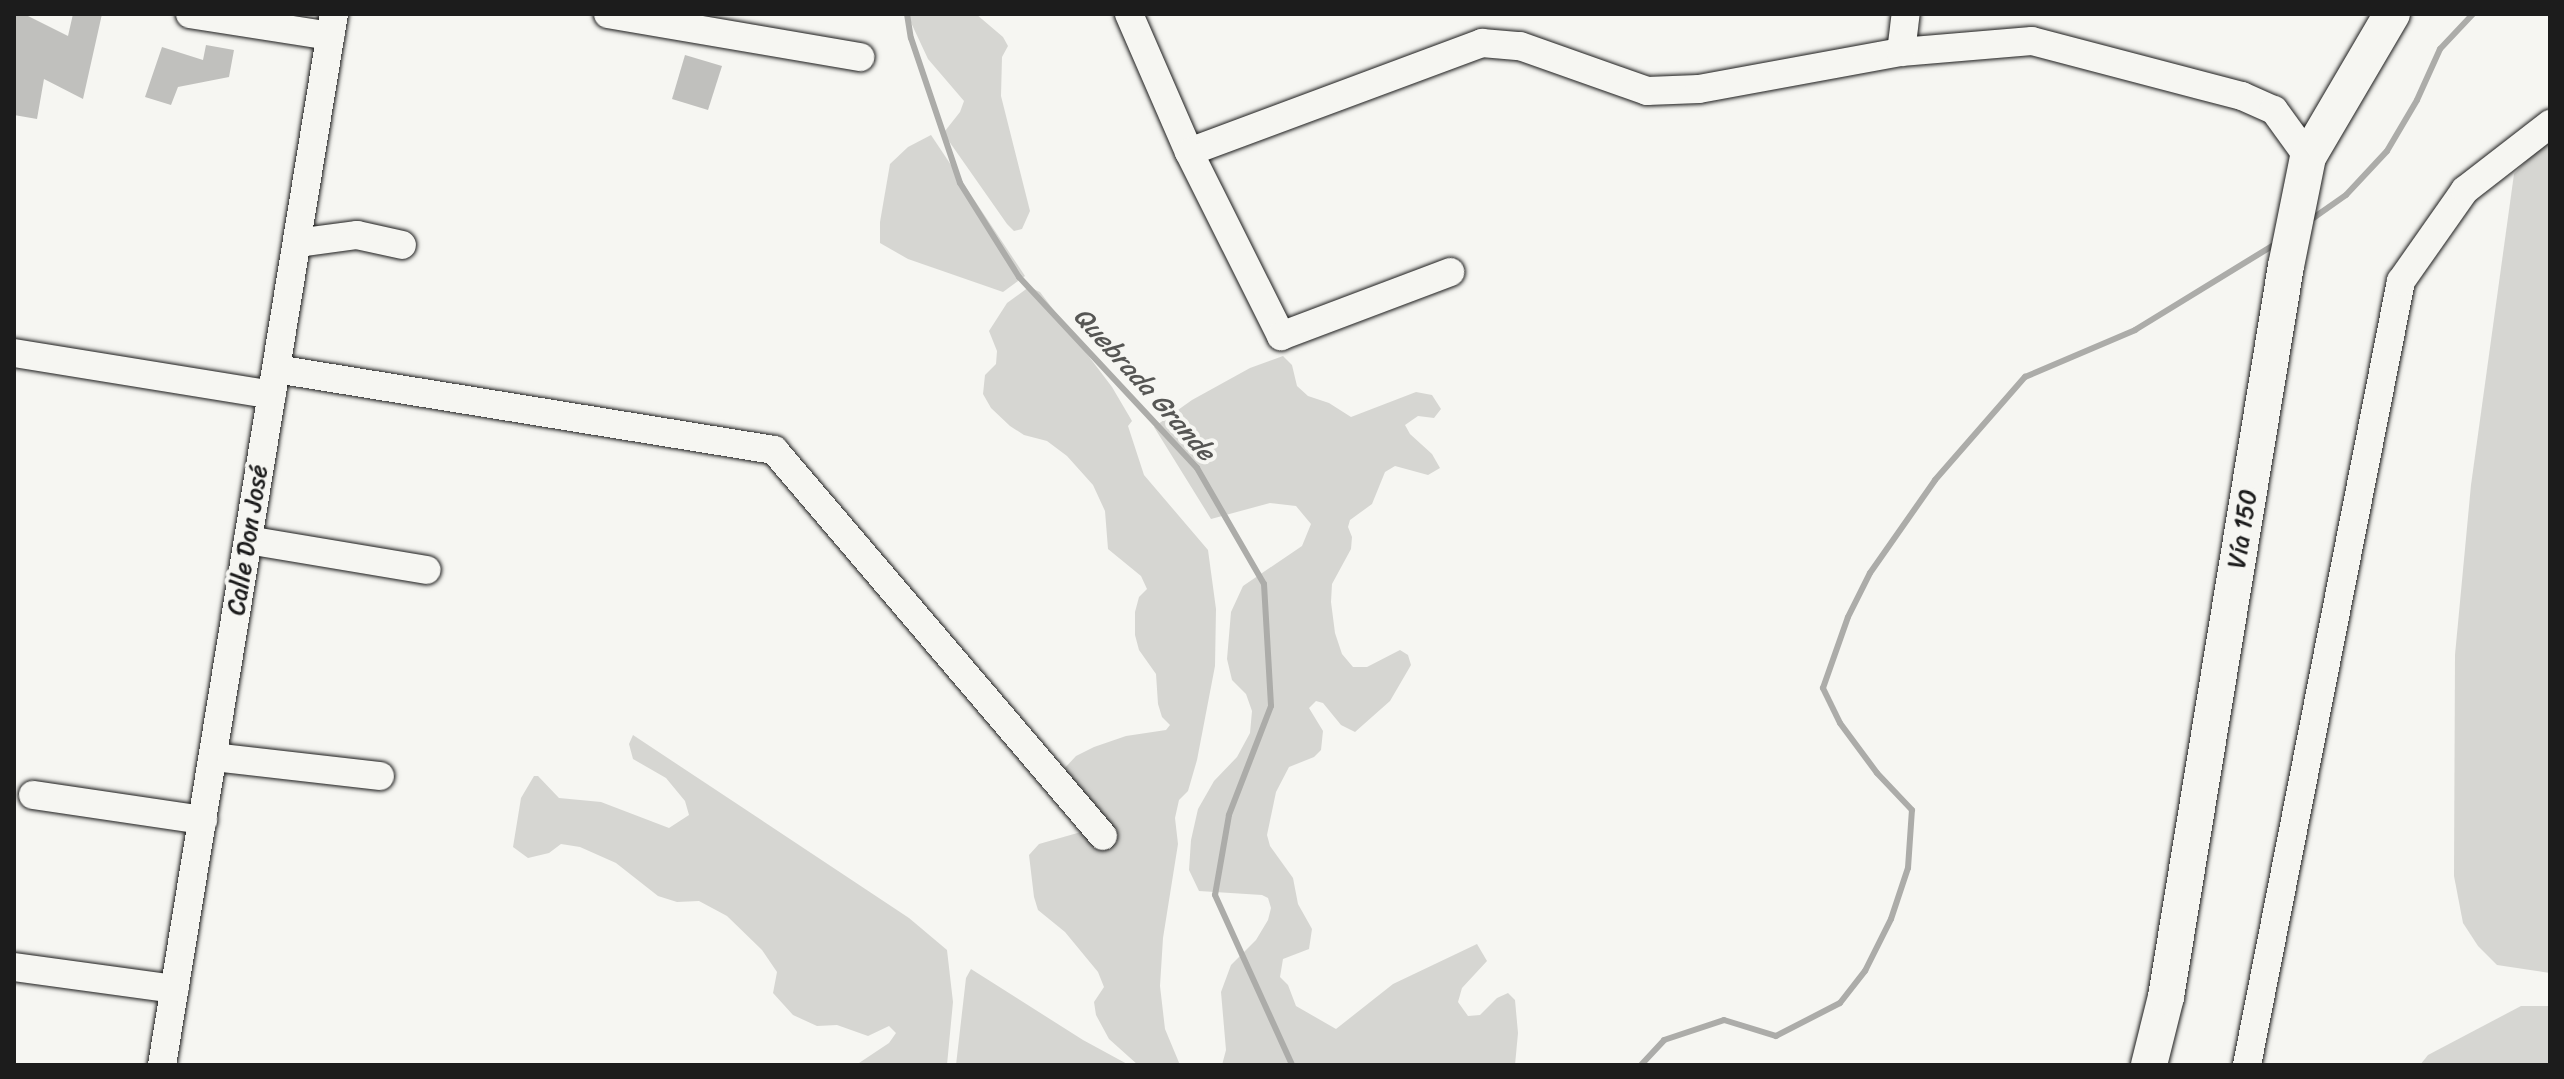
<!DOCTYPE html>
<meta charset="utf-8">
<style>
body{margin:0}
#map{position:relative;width:2564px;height:1079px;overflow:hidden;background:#f6f6f2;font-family:Sriracha,sans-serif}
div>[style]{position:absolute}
.green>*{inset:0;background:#d6d6d2}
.stream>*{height:6px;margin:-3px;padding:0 3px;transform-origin:3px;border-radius:3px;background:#acaca9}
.building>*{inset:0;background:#c0c0bd}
.roads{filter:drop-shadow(0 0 2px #1c1c1c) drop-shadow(0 0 2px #1c1c1c)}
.minor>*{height:28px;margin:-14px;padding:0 14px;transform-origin:14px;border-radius:14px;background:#f6f6f2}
.major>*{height:36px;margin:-18px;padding:0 18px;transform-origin:18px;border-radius:18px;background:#f6f6f2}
span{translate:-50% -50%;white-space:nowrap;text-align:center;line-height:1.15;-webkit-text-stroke:8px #f6f6f2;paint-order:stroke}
.street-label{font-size:24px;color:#1c1c1c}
.water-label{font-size:26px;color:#565654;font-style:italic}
.frame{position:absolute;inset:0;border:16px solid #1c1c1c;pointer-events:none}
</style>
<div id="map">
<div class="green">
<div style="clip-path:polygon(907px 14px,976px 14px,1003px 37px,1008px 46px,1002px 57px,1001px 96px,1030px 211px,1022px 229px,1014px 231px,1007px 224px,946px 137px,945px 131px,960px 112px,964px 101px,928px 59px)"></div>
<div style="clip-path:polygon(931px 135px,1025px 276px,1003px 292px,908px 259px,880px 243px,880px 222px,890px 164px,908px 147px)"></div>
<div style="clip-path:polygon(2550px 136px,2550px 973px,2497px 965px,2478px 946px,2463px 923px,2454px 876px,2455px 655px,2471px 485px,2514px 174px)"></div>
<div style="clip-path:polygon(1029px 287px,1040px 292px,1112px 387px,1132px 421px,1128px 426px,1144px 475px,1208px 550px,1216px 609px,1215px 666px,1197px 760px,1188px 791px,1179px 800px,1175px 818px,1178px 844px,1163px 938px,1160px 986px,1165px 1029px,1180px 1065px,1138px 1065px,1109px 1039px,1096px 1015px,1094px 1002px,1104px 987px,1098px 972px,1065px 932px,1038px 910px,1034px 897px,1029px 855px,1039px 844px,1081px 832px,1063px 770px,1076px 756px,1094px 747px,1126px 736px,1166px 730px,1170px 725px,1162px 717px,1158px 704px,1156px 674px,1139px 650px,1135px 635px,1135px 612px,1139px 597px,1147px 589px,1141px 576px,1108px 549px,1105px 511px,1093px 485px,1067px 456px,1047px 441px,1024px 435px,1010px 426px,991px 408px,983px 394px,985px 375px,996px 364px,997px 351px,989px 331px,1007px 303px)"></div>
<div style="clip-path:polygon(1283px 356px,1292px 365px,1297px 386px,1308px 396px,1329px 403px,1351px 417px,1416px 392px,1432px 395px,1441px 409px,1434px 418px,1418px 416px,1405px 425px,1410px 434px,1432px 454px,1440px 468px,1428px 475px,1395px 466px,1385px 472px,1372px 504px,1350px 520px,1348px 527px,1352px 537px,1351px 549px,1332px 584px,1331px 602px,1335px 633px,1342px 654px,1353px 667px,1367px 667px,1400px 650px,1408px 655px,1411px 665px,1390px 701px,1355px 732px,1341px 725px,1323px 703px,1316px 701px,1309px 708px,1323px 731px,1321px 750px,1314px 757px,1289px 767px,1276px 792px,1267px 835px,1270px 846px,1293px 878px,1298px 904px,1312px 929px,1309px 949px,1283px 959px,1280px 977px,1288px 985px,1296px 1006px,1336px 1029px,1393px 984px,1477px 944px,1487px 961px,1462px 988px,1458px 1002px,1468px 1016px,1480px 1015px,1497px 998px,1508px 993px,1515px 1000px,1518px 1033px,1515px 1065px,1222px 1065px,1226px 1050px,1221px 992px,1231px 965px,1256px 940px,1268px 920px,1271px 908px,1268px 898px,1262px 895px,1199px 891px,1189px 870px,1191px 840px,1198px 809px,1214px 781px,1237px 757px,1250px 733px,1252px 711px,1246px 694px,1232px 680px,1227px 659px,1231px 612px,1243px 586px,1302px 546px,1311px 524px,1296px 506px,1270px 503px,1211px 519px,1154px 427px,1192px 400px,1250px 368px)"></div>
<div style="clip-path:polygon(633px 735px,909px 918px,947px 950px,953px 1002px,947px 1065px,856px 1065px,889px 1043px,896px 1033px,889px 1026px,868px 1036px,837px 1025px,817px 1026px,793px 1015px,773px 993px,777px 972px,762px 950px,727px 916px,699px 901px,677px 902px,658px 896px,616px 863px,580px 847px,561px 844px,549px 853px,528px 858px,513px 847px,521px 798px,534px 776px,538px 776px,559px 798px,601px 802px,669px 828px,689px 815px,685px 801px,666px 778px,633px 759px,629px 744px)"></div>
<div style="clip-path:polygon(971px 969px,1083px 1040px,1129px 1065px,956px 1065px,966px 978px)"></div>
<div style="clip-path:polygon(2521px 1006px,2550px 1006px,2550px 1065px,2420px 1065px,2428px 1055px)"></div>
</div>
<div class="stream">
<div style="left:907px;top:14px;width:24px;rotate:81deg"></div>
<div style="left:911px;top:38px;width:153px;rotate:71.3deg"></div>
<div style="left:960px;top:183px;width:111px;rotate:57.9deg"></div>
<div style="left:1019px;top:277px;width:261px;rotate:47deg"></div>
<div style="left:1197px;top:468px;width:134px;rotate:60deg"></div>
<div style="left:1264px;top:584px;width:122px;rotate:86.7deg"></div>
<div style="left:1271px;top:706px;width:117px;rotate:111.1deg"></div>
<div style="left:1229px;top:815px;width:81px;rotate:99.9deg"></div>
<div style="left:1215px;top:895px;width:187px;rotate:65.6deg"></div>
<div style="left:2309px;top:221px;width:45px;rotate:-35.1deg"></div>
<div style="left:2346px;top:195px;width:60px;rotate:-47deg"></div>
<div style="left:2387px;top:151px;width:59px;rotate:-59.5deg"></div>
<div style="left:2417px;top:100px;width:56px;rotate:-65.7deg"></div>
<div style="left:2440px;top:49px;width:48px;rotate:-46.7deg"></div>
<div style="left:1641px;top:1065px;width:34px;rotate:-47deg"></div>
<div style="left:1664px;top:1040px;width:63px;rotate:-18.4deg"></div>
<div style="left:1724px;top:1020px;width:54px;rotate:17.1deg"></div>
<div style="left:1776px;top:1036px;width:72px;rotate:-27.3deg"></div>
<div style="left:1840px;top:1003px;width:41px;rotate:-52deg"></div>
<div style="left:1865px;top:971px;width:58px;rotate:-63.4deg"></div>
<div style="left:1891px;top:919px;width:54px;rotate:-71.6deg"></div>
<div style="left:1908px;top:868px;width:58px;rotate:-86.1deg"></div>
<div style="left:1912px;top:810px;width:51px;rotate:-133.4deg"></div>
<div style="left:1877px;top:773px;width:62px;rotate:-126.5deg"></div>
<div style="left:1840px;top:723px;width:39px;rotate:-116deg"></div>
<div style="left:1823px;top:688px;width:75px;rotate:-70.6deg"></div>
<div style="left:1848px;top:617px;width:49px;rotate:-63.4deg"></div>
<div style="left:1870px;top:573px;width:113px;rotate:-55deg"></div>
<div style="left:1935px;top:480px;width:137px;rotate:-48.9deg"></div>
<div style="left:2025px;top:377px;width:120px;rotate:-23.1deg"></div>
<div style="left:2135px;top:330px;width:167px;rotate:-31.5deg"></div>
</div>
<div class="building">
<div style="clip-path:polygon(14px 14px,24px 14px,68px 36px,73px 14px,102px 14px,83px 99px,44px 79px,37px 119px,14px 115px)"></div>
<div style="clip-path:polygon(206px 45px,234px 50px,229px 77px,178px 87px,171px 105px,145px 97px,162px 47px,203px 60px)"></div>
<div style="clip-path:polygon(685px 55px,722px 66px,708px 110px,672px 99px)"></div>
</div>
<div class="roads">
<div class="minor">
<div style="left:190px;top:14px;width:142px;rotate:8.9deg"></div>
<div style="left:608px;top:14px;width:256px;rotate:9.7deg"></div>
<div style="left:1129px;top:14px;width:150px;rotate:66.5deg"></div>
<div style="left:1189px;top:152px;width:313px;rotate:-20.4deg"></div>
<div style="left:1482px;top:43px;width:38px;rotate:5deg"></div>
<div style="left:1520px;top:46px;width:135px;rotate:19.5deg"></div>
<div style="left:1647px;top:91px;width:52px;rotate:-2.2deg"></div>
<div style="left:1699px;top:89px;width:205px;rotate:-10.4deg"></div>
<div style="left:1901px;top:52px;width:131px;rotate:-4.8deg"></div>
<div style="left:2032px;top:41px;width:217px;rotate:14.7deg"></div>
<div style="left:2242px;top:96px;width:35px;rotate:24deg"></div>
<div style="left:2274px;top:110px;width:58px;rotate:54.1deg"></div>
<div style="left:1901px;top:52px;width:38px;rotate:-83deg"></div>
<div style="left:1189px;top:152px;width:206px;rotate:63.4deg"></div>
<div style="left:1281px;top:336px;width:181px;rotate:-20.7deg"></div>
<div style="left:297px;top:243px;width:61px;rotate:-7.6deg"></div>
<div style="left:357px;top:235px;width:46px;rotate:12.5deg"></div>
<div style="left:14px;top:353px;width:261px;rotate:9.2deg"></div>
<div style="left:276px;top:369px;width:505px;rotate:9.24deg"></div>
<div style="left:774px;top:450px;width:507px;rotate:49.56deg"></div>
<div style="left:248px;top:540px;width:181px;rotate:9.5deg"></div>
<div style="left:213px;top:757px;width:168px;rotate:6.5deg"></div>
<div style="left:33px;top:795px;width:172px;rotate:8.4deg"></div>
<div style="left:14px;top:967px;width:162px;rotate:7.8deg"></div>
<div style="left:162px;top:1065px;width:1065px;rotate:-80.71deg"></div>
<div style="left:2247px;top:1065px;width:799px;rotate:-78.89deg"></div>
<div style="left:2401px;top:281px;width:111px;rotate:-54.9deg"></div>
<div style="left:2465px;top:190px;width:108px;rotate:-37.8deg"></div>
</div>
<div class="major">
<div style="left:2149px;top:1065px;width:70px;rotate:-76deg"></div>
<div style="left:2166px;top:997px;width:741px;rotate:-80.68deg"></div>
<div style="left:2286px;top:266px;width:111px;rotate:-78.6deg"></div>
<div style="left:2308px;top:157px;width:166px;rotate:-59.6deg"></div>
</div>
</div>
<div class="street-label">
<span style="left:2243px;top:529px;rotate:-81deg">Vía 150</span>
<span style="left:248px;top:540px;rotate:-81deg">Calle Don José</span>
</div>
<div class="water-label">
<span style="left:1144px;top:384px;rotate:48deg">Quebrada Grande</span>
</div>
<div class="frame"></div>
</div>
